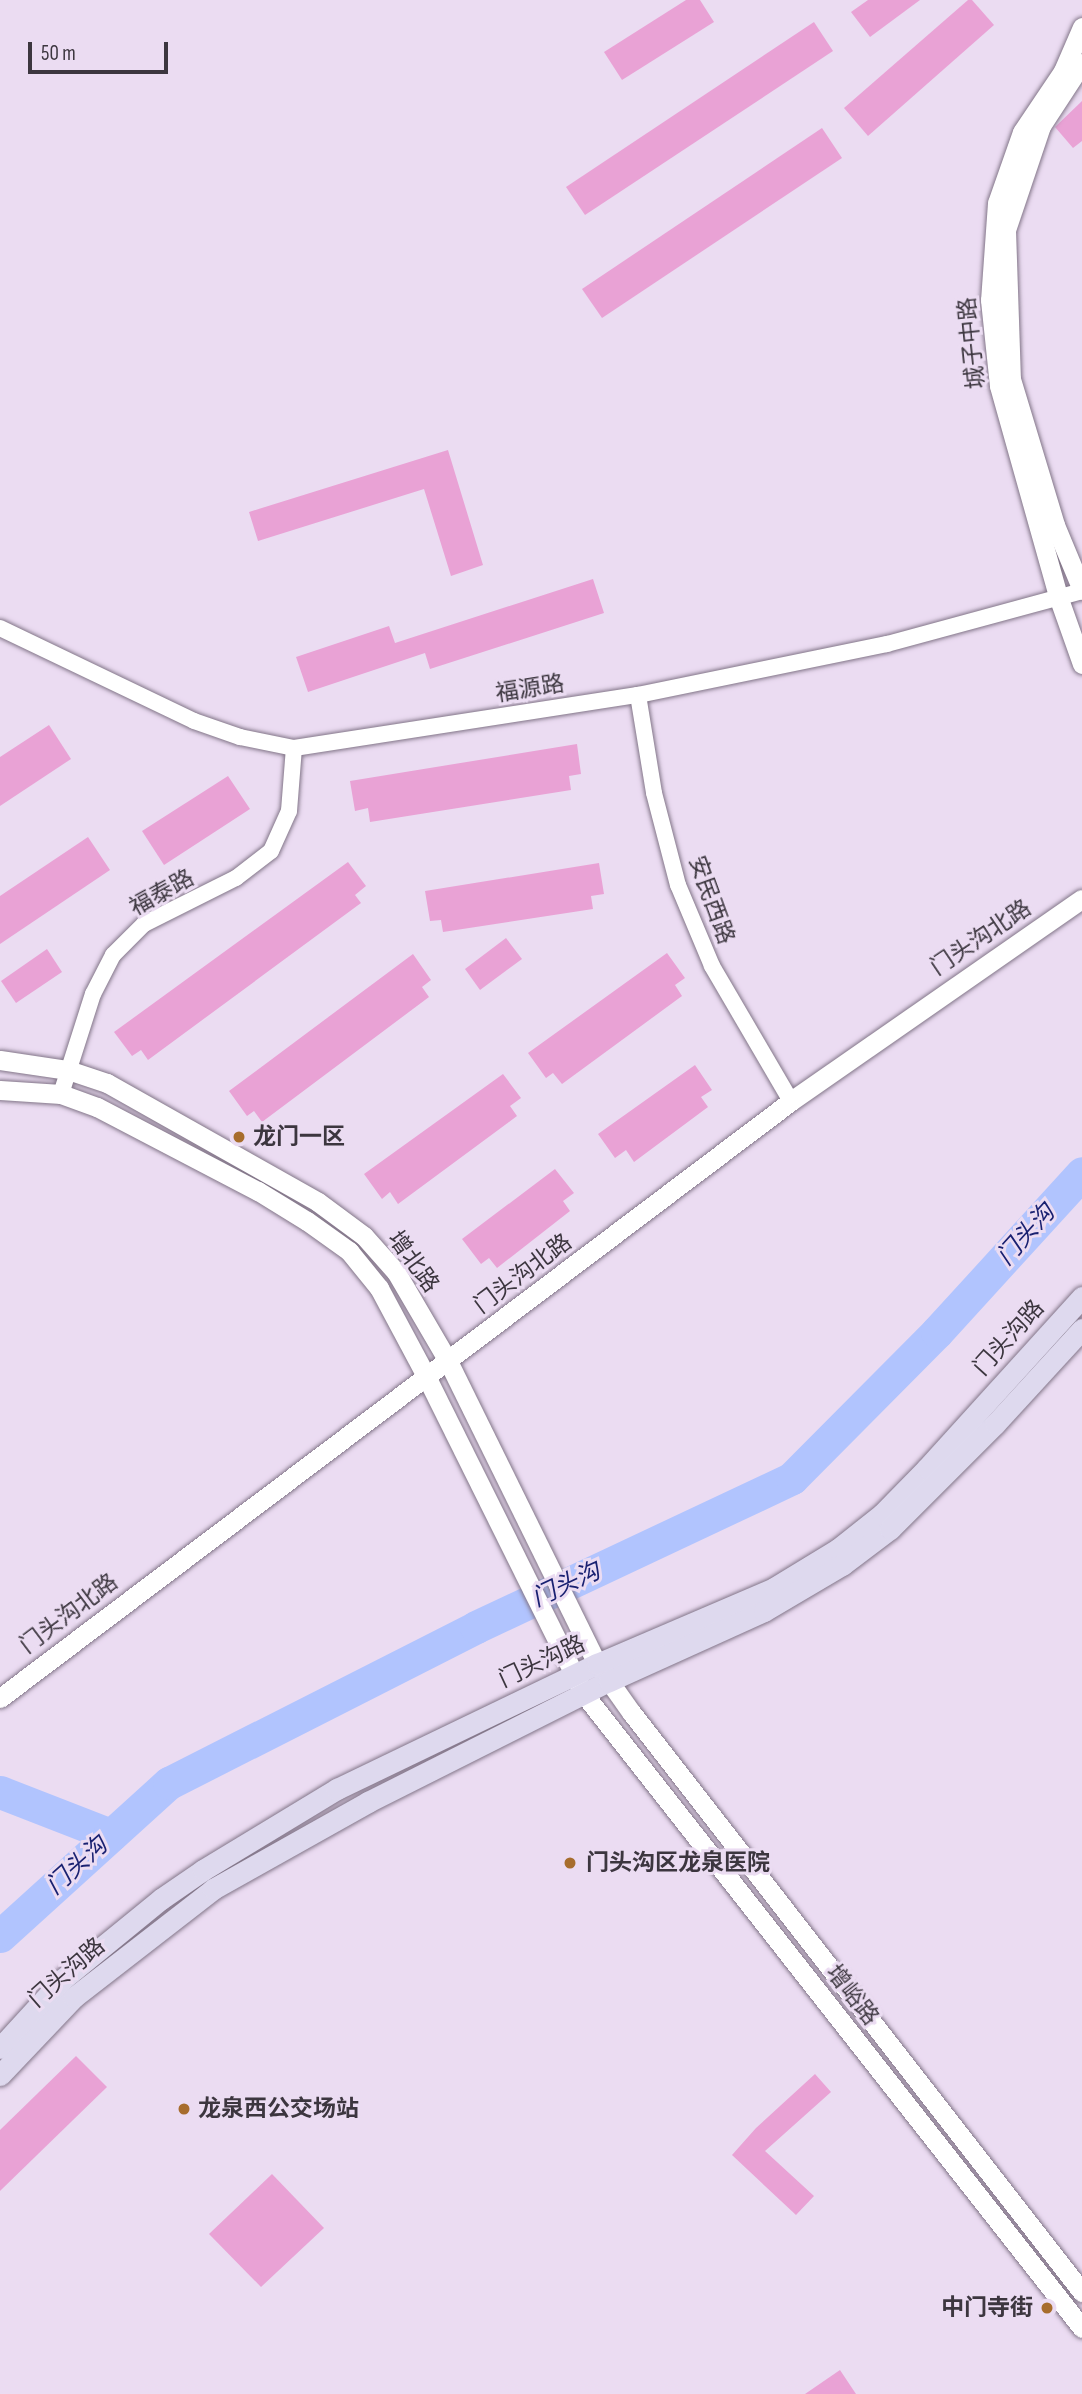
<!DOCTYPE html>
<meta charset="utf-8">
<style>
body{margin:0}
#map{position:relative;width:1082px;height:2394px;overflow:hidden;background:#ebdcf2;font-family:"Sofia Sans Condensed","Noto Sans SC",sans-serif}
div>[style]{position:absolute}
.river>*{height:33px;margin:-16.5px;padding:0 16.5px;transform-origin:16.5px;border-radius:16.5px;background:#b1c4fe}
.building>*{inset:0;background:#e9a2d5}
.roads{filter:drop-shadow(0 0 2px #827588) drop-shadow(0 0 2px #827588)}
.minor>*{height:16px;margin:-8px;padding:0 8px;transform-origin:8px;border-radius:8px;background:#fff}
.tertiary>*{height:19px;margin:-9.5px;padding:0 9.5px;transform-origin:9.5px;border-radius:9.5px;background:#fff}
.secondary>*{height:21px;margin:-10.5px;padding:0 10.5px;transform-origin:10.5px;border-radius:10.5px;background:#ded9ee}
.dots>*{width:19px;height:19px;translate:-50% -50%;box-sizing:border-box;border:4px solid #ebdcf2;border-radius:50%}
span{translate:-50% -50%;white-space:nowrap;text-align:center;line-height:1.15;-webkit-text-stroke:6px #ebdcf2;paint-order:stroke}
.street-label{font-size:23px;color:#3c363f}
.poi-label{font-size:23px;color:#3c363f;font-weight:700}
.left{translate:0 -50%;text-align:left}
.right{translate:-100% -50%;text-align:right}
.water-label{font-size:24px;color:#192171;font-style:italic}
.scale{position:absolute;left:28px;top:42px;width:140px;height:32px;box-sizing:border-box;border:4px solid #3c363f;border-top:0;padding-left:9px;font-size:21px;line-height:24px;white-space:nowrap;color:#3c363f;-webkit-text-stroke:5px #ebdcf2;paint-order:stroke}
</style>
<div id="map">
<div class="river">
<div style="left:0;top:1792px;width:119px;rotate:21.2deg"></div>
<div style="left:0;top:1936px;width:228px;rotate:-42.2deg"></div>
<div style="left:169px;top:1783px;width:344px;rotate:-26.9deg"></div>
<div style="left:476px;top:1627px;width:349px;rotate:-25.2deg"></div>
<div style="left:792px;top:1478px;width:206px;rotate:-45.2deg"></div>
<div style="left:937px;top:1332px;width:215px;rotate:-47.6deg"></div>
</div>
<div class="building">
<div style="clip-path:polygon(686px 0,700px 0,714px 22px,622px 80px,604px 52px)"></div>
<div style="clip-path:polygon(868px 0,920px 0,870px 37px,851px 12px)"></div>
<div style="clip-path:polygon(968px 0,972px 0,994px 25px,868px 136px,844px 108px)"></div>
<div style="clip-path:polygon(814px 22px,833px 51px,585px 215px,566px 187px)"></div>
<div style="clip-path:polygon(1082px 101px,1082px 141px,1073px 148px,1055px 127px)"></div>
<div style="clip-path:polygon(822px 128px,842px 158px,602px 318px,582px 289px)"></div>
<div style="clip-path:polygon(448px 450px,483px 565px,451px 576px,424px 489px,258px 541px,249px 512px)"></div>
<div style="clip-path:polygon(593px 579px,604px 613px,430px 669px,425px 653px,308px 692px,296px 657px,389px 626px,395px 643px)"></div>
<div style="clip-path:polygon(49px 725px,71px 759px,0 806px,0 757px)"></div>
<div style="clip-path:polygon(577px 744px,581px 774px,569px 776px,571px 790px,370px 822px,368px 808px,355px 811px,350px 781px)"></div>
<div style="clip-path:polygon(228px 776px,250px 809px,164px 865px,142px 831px)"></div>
<div style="clip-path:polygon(88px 837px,110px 870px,0 944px,0 896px)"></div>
<div style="clip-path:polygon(348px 862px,366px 886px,355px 895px,361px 903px,148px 1060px,141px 1050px,132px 1056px,114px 1032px)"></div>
<div style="clip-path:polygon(599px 863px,604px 894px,591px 896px,593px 909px,443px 932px,441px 920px,430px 921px,425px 891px)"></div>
<div style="clip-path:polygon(506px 938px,522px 959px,480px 990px,465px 969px)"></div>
<div style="clip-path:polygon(47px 949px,62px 972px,16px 1003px,1px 981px)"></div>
<div style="clip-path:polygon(667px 953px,685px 978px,675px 985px,682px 996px,562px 1084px,553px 1073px,546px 1078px,528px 1053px)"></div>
<div style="clip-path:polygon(413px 954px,431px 980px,422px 987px,429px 997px,262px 1122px,254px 1111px,247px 1116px,229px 1091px)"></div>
<div style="clip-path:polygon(695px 1065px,712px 1090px,701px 1097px,708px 1107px,634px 1162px,626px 1150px,615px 1158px,598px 1134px)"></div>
<div style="clip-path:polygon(503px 1074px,521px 1098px,510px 1106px,517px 1116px,398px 1204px,390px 1192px,382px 1199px,364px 1174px)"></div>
<div style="clip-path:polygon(555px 1169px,574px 1193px,563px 1201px,570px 1211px,497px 1268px,489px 1258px,481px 1264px,462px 1239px)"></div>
<div style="clip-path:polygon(76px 2056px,107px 2087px,0 2191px,0 2130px)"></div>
<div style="clip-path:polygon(815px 2074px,831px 2092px,765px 2151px,814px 2196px,796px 2215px,732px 2155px,756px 2128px)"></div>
<div style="clip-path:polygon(272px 2174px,324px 2228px,261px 2287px,209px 2234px)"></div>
<div style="clip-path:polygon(840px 2370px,856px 2394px,805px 2394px)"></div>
</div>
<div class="roads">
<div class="minor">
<div style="left:0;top:628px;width:215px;rotate:25.6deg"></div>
<div style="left:194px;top:721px;width:49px;rotate:19.2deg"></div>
<div style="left:240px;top:737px;width:55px;rotate:11.5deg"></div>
<div style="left:294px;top:748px;width:348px;rotate:-8.8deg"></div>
<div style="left:638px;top:695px;width:254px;rotate:-11.6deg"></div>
<div style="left:887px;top:644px;width:202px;rotate:-15.2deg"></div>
<div style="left:638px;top:695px;width:99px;rotate:80.7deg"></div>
<div style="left:654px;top:793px;width:95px;rotate:75.4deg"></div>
<div style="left:678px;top:885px;width:88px;rotate:67.2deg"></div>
<div style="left:712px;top:966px;width:156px;rotate:59.7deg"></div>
<div style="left:61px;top:1094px;width:105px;rotate:-72.3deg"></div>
<div style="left:93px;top:994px;width:44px;rotate:-62.9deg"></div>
<div style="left:113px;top:955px;width:44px;rotate:-45deg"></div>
<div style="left:144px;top:924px;width:103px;rotate:-26.6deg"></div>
<div style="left:236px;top:878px;width:44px;rotate:-37.6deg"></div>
<div style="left:271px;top:851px;width:44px;rotate:-65.8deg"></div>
<div style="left:289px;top:811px;width:63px;rotate:-85.5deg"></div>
</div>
<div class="tertiary">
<div style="left:1082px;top:27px;width:48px;rotate:113.4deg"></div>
<div style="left:1063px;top:71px;width:73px;rotate:123.9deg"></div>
<div style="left:1022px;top:132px;width:75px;rotate:109.4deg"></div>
<div style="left:997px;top:203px;width:97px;rotate:94.1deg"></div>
<div style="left:990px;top:300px;width:86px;rotate:84deg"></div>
<div style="left:999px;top:386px;width:221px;rotate:74.3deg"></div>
<div style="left:1059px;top:599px;width:69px;rotate:70.5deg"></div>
<div style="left:1082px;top:63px;width:75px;rotate:123.1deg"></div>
<div style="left:1041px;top:126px;width:110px;rotate:108.6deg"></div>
<div style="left:1006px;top:230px;width:149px;rotate:88.1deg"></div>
<div style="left:1011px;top:379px;width:152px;rotate:73.2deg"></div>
<div style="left:1055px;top:525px;width:70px;rotate:67.4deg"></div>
<div style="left:0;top:1060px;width:69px;rotate:8.4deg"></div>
<div style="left:68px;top:1070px;width:41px;rotate:18.4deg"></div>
<div style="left:107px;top:1083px;width:242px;rotate:29.4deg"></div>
<div style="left:318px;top:1202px;width:57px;rotate:36.5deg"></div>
<div style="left:364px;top:1236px;width:48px;rotate:48.4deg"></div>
<div style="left:396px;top:1272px;width:103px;rotate:59.7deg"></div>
<div style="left:448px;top:1361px;width:338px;rotate:63.8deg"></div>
<div style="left:597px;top:1664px;width:59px;rotate:54.7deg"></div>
<div style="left:631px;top:1712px;width:735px;rotate:52.13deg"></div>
<div style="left:0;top:1090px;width:61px;rotate:3.8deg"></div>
<div style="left:61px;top:1094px;width:38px;rotate:20deg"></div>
<div style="left:97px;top:1107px;width:182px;rotate:27.6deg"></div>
<div style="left:258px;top:1191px;width:57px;rotate:31.5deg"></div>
<div style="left:307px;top:1221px;width:52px;rotate:35.5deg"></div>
<div style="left:349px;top:1251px;width:48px;rotate:51deg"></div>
<div style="left:379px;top:1288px;width:98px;rotate:61.9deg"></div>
<div style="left:425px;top:1374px;width:357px;rotate:63.6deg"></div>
<div style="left:584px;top:1694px;width:806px;rotate:51.85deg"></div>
<div style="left:0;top:1698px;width:991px;rotate:-37.04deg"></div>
<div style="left:791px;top:1101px;width:354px;rotate:-34.8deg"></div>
</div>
<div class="secondary">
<div style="left:0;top:2048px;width:93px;rotate:-47.6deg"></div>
<div style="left:63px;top:1979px;width:127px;rotate:-39.2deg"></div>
<div style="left:161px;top:1899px;width:51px;rotate:-34.6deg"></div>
<div style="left:203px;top:1870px;width:157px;rotate:-31.2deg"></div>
<div style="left:337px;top:1789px;width:288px;rotate:-25.7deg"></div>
<div style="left:597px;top:1664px;width:193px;rotate:-23.2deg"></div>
<div style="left:774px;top:1588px;width:75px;rotate:-31.4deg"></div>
<div style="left:838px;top:1549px;width:56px;rotate:-38.5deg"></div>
<div style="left:882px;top:1514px;width:64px;rotate:-45.6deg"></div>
<div style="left:927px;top:1468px;width:231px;rotate:-47.8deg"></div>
<div style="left:0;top:2075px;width:108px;rotate:-46.5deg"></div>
<div style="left:74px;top:1997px;width:176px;rotate:-37.8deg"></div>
<div style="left:213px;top:1889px;width:178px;rotate:-29.3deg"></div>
<div style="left:368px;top:1802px;width:270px;rotate:-26.7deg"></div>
<div style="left:609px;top:1681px;width:170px;rotate:-24.3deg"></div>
<div style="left:764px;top:1611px;width:91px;rotate:-30.5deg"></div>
<div style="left:842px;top:1565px;width:60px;rotate:-36.9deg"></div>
<div style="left:890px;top:1529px;width:148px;rotate:-45deg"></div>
<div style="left:995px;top:1424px;width:129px;rotate:-47.5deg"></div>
</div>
</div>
<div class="dots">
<div style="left:239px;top:1137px;background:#a76d2d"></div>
<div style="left:570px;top:1863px;background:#a76d2d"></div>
<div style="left:184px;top:2109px;background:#a76d2d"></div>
<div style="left:1047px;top:2308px;background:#a76d2d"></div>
</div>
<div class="street-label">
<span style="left:972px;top:343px;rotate:-96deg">城子中路</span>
<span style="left:530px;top:689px;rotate:-9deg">福源路</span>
<span style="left:162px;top:893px;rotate:-29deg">福泰路</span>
<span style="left:711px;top:900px;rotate:70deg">安民西路</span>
<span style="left:981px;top:938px;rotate:-34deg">门头沟北路</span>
<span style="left:413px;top:1262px;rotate:54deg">增北路</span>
<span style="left:523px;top:1274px;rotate:-37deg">门头沟北路</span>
<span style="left:1009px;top:1338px;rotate:-48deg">门头沟路</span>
<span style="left:69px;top:1614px;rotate:-37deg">门头沟北路</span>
<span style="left:542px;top:1662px;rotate:-25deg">门头沟路</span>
<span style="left:67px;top:1973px;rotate:-41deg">门头沟路</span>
<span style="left:852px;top:1995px;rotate:52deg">增峪路</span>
</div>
<div class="poi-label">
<span class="left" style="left:253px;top:1137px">龙门一区</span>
<span class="left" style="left:586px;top:1863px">门头沟区龙泉医院</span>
<span class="left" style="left:198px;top:2109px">龙泉西公交场站</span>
<span class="right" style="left:1033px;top:2308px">中门寺街</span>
</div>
<div class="water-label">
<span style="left:1026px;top:1235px;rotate:-48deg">门头沟</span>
<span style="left:566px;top:1585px;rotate:-25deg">门头沟</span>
<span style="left:77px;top:1866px;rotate:-42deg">门头沟</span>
</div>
<div class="scale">50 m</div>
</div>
